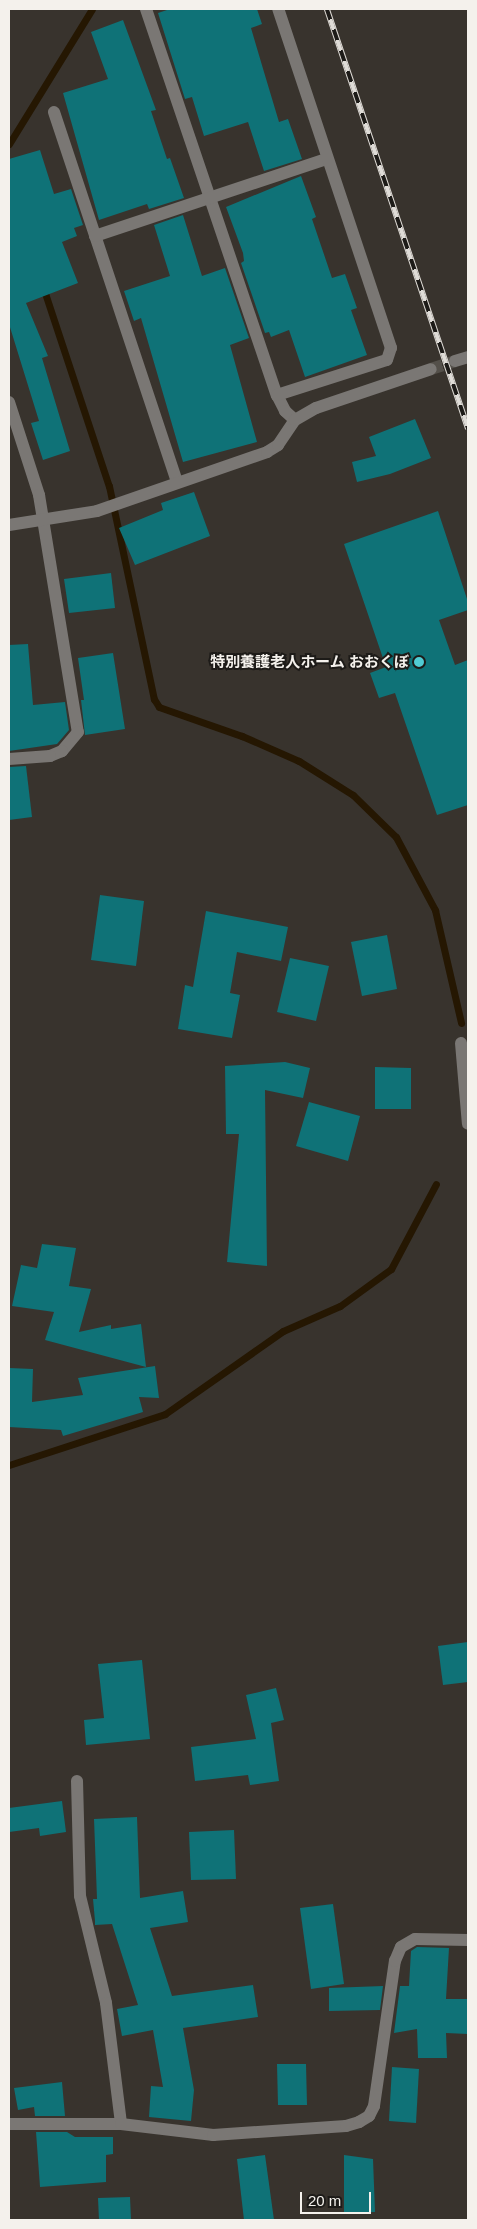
<!DOCTYPE html>
<meta charset="utf-8">
<style>
body{margin:0}
#map{position:relative;width:477px;height:2229px;overflow:hidden;background:#38332d;font-family:Arial,"Noto Sans JP",sans-serif}
div>[style]{position:absolute}
.stream>*{height:7px;margin:-3.5px;padding:0 3.5px;transform-origin:3.5px;border-radius:3.5px;background:#251702}
.building>*{inset:0;background:#0f7277}
.minor-tunnel>*{height:12px;margin-top:-6px;transform-origin:0;background:repeating-linear-gradient(90deg,#54504a 0 12px,transparent 0 18px)}
.minor>*{height:12px;margin:-6px;padding:0 6px;transform-origin:6px;border-radius:6px;background:#7a7774}
.rail>*{height:5.5px;margin-top:-2.75px;transform-origin:0;background:repeating-linear-gradient(90deg,#1d1b18 0 11px,#dfdcd7 0 22px);box-sizing:border-box;border-block:1px solid #dfdcd7}
.dots>*{width:14px;height:14px;translate:-50% -50%;box-sizing:border-box;border:2px solid #1d1b18;border-radius:50%}
span{translate:-50% -50%;white-space:nowrap;text-align:center;line-height:1.15;-webkit-text-stroke:4px #1d1b18;paint-order:stroke}
.poi-label{font-size:15px;color:#f4f1ec;font-weight:700}
.right{translate:-100% -50%;text-align:right}
.frame{position:absolute;inset:0;border:10px solid #f4f1ec;pointer-events:none}
.scale{position:absolute;left:300px;top:2192px;width:71px;height:22px;box-sizing:border-box;border:2px solid #f4f1ec;border-top:0;padding-left:6px;font-size:15px;line-height:18px;white-space:nowrap;color:#f4f1ec;-webkit-text-stroke:4px #1d1b18;paint-order:stroke}
</style>
<div id="map">
<div class="stream">
<div style="left:9px;top:144px;width:158px;rotate:-58.4deg"></div>
<div style="left:43px;top:287px;width:210px;rotate:71.7deg"></div>
<div style="left:109px;top:486px;width:218px;rotate:78.1deg"></div>
<div style="left:154px;top:699px;width:9px;rotate:58deg"></div>
<div style="left:159px;top:707px;width:88px;rotate:19.3deg"></div>
<div style="left:242px;top:736px;width:62px;rotate:23.7deg"></div>
<div style="left:299px;top:761px;width:64px;rotate:32.2deg"></div>
<div style="left:353px;top:795px;width:60px;rotate:44.3deg"></div>
<div style="left:396px;top:837px;width:83px;rotate:61.9deg"></div>
<div style="left:435px;top:910px;width:116px;rotate:77deg"></div>
<div style="left:9px;top:1465px;width:164px;rotate:-18.1deg"></div>
<div style="left:165px;top:1414px;width:144px;rotate:-35.1deg"></div>
<div style="left:283px;top:1331px;width:62px;rotate:-23.7deg"></div>
<div style="left:340px;top:1306px;width:63px;rotate:-36deg"></div>
<div style="left:391px;top:1269px;width:96px;rotate:-62.1deg"></div>
</div>
<div class="building">
<div style="clip-path:polygon(170px 9px,257px 9px,262px 24px,251px 28px,264px 72px,279px 122px,288px 119px,302px 159px,264px 171px,248px 122px,204px 136px,192px 97px,185px 99px,158px 13px)"></div>
<div style="clip-path:polygon(123px 20px,156px 110px,151px 111px,167px 159px,170px 158px,184px 198px,149px 209px,147px 204px,99px 220px,63px 93px,108px 79px,91px 32px)"></div>
<div style="clip-path:polygon(40px 150px,54px 194px,71px 189px,83px 225px,74px 228px,77px 236px,62px 242px,78px 283px,26px 303px,48px 356px,42px 358px,70px 451px,43px 460px,31px 423px,39px 421px,9px 324px,9px 159px)"></div>
<div style="clip-path:polygon(301px 176px,316px 217px,312px 219px,332px 278px,345px 274px,357px 308px,351px 310px,367px 355px,305px 377px,289px 330px,271px 337px,269px 332px,265px 333px,241px 263px,244px 261px,243px 253px,226px 207px)"></div>
<div style="clip-path:polygon(183px 215px,202px 276px,225px 268px,249px 338px,230px 345px,257px 442px,183px 462px,141px 318px,134px 321px,124px 291px,170px 276px,154px 225px)"></div>
<div style="clip-path:polygon(415px 419px,431px 458px,390px 474px,357px 482px,352px 462px,376px 456px,369px 437px)"></div>
<div style="clip-path:polygon(194px 492px,210px 536px,135px 565px,119px 528px,163px 510px,161px 503px)"></div>
<div style="clip-path:polygon(438px 511px,468px 602px,468px 610px,439px 620px,455px 665px,468px 660px,468px 805px,437px 815px,395px 693px,379px 698px,370px 673px,386px 667px,344px 544px)"></div>
<div style="clip-path:polygon(111px 573px,115px 608px,69px 613px,64px 579px)"></div>
<div style="clip-path:polygon(28px 644px,33px 705px,65px 702px,69px 730px,57px 744px,9px 751px,9px 645px)"></div>
<div style="clip-path:polygon(113px 653px,125px 729px,85px 735px,81px 700px,84px 700px,78px 658px)"></div>
<div style="clip-path:polygon(26px 766px,32px 817px,9px 820px,9px 767px)"></div>
<div style="clip-path:polygon(100px 895px,144px 901px,136px 966px,91px 960px)"></div>
<div style="clip-path:polygon(206px 911px,288px 927px,281px 961px,237px 952px,230px 993px,240px 995px,232px 1038px,178px 1029px,185px 985px,193px 987px)"></div>
<div style="clip-path:polygon(387px 935px,397px 989px,362px 996px,351px 942px)"></div>
<div style="clip-path:polygon(290px 958px,329px 966px,316px 1021px,277px 1012px)"></div>
<div style="clip-path:polygon(285px 1062px,310px 1068px,303px 1098px,265px 1090px,267px 1266px,227px 1262px,239px 1134px,226px 1134px,225px 1066px)"></div>
<div style="clip-path:polygon(375px 1067px,411px 1068px,411px 1109px,375px 1109px)"></div>
<div style="clip-path:polygon(309px 1102px,360px 1116px,348px 1161px,296px 1146px)"></div>
<div style="clip-path:polygon(42px 1244px,76px 1248px,69px 1286px,91px 1289px,79px 1332px,111px 1325px,111px 1329px,141px 1324px,146px 1367px,45px 1340px,54px 1312px,12px 1306px,21px 1265px,37px 1268px)"></div>
<div style="clip-path:polygon(155px 1366px,159px 1398px,139px 1397px,143px 1412px,63px 1436px,61px 1430px,9px 1427px,9px 1368px,33px 1369px,32px 1402px,83px 1395px,78px 1378px)"></div>
<div style="clip-path:polygon(468px 1642px,468px 1682px,443px 1685px,438px 1646px)"></div>
<div style="clip-path:polygon(142px 1660px,150px 1739px,86px 1745px,84px 1720px,104px 1718px,98px 1664px)"></div>
<div style="clip-path:polygon(276px 1688px,284px 1720px,271px 1723px,279px 1781px,250px 1785px,248px 1775px,195px 1781px,191px 1747px,256px 1739px,246px 1695px)"></div>
<div style="clip-path:polygon(62px 1801px,66px 1832px,40px 1836px,39px 1828px,9px 1832px,9px 1808px)"></div>
<div style="clip-path:polygon(137px 1817px,140px 1898px,183px 1891px,188px 1922px,150px 1928px,172px 1996px,253px 1985px,258px 2017px,183px 2028px,194px 2090px,191px 2121px,149px 2117px,151px 2086px,163px 2087px,153px 2030px,122px 2036px,117px 2009px,138px 2005px,112px 1924px,95px 1925px,95px 1921px,93px 1899px,97px 1899px,94px 1819px)"></div>
<div style="clip-path:polygon(234px 1830px,236px 1879px,191px 1880px,189px 1832px)"></div>
<div style="clip-path:polygon(333px 1904px,344px 1984px,311px 1989px,300px 1908px)"></div>
<div style="clip-path:polygon(417px 1947px,449px 1948px,446px 1999px,468px 1999px,468px 2034px,446px 2033px,447px 2058px,418px 2058px,417px 2029px,394px 2033px,400px 1986px,409px 1986px,411px 1951px)"></div>
<div style="clip-path:polygon(383px 1986px,380px 2010px,329px 2011px,329px 1988px)"></div>
<div style="clip-path:polygon(277px 2064px,306px 2064px,307px 2105px,278px 2105px)"></div>
<div style="clip-path:polygon(392px 2067px,419px 2069px,416px 2123px,389px 2121px)"></div>
<div style="clip-path:polygon(62px 2082px,65px 2116px,35px 2116px,34px 2107px,18px 2110px,14px 2088px)"></div>
<div style="clip-path:polygon(36px 2132px,67px 2132px,75px 2137px,113px 2137px,113px 2154px,106px 2155px,106px 2182px,40px 2187px)"></div>
<div style="clip-path:polygon(265px 2155px,274px 2220px,244px 2220px,237px 2159px)"></div>
<div style="clip-path:polygon(344px 2155px,373px 2159px,375px 2212px,344px 2213px)"></div>
<div style="clip-path:polygon(130px 2197px,131px 2220px,99px 2220px,98px 2198px)"></div>
</div>
<div class="minor-tunnel">
<div style="left:431px;top:369px;width:25px;rotate:-18deg"></div>
</div>
<div class="minor">
<div style="left:146px;top:9px;width:408px;rotate:71.3deg"></div>
<div style="left:277px;top:395px;width:18px;rotate:63deg"></div>
<div style="left:285px;top:411px;width:13px;rotate:42deg"></div>
<div style="left:54px;top:112px;width:390px;rotate:71.6deg"></div>
<div style="left:95px;top:236px;width:243px;rotate:-18.4deg"></div>
<div style="left:455px;top:361px;width:14px;rotate:-17deg"></div>
<div style="left:277px;top:395px;width:115px;rotate:-17.7deg"></div>
<div style="left:387px;top:360px;width:13px;rotate:-72deg"></div>
<div style="left:391px;top:348px;width:357px;rotate:-108.4deg"></div>
<div style="left:9px;top:402px;width:98px;rotate:72.1deg"></div>
<div style="left:39px;top:495px;width:240px;rotate:80.7deg"></div>
<div style="left:78px;top:732px;width:25px;rotate:130deg"></div>
<div style="left:62px;top:751px;width:13px;rotate:157deg"></div>
<div style="left:50px;top:756px;width:41px;rotate:175.8deg"></div>
<div style="left:9px;top:525px;width:89px;rotate:-9deg"></div>
<div style="left:97px;top:511px;width:180px;rotate:-19.1deg"></div>
<div style="left:267px;top:452px;width:13px;rotate:-32deg"></div>
<div style="left:278px;top:445px;width:30px;rotate:-56deg"></div>
<div style="left:295px;top:420px;width:24px;rotate:-30deg"></div>
<div style="left:316px;top:408px;width:121px;rotate:-18.7deg"></div>
<div style="left:461px;top:1043px;width:81px;rotate:85.1deg"></div>
<div style="left:77px;top:1781px;width:115px;rotate:88.5deg"></div>
<div style="left:80px;top:1896px;width:110px;rotate:76.3deg"></div>
<div style="left:106px;top:2003px;width:122px;rotate:82.9deg"></div>
<div style="left:9px;top:2124px;width:112px"></div>
<div style="left:121px;top:2124px;width:93px;rotate:6.8deg"></div>
<div style="left:213px;top:2135px;width:133px;rotate:-3.9deg"></div>
<div style="left:346px;top:2126px;width:14px;rotate:-17deg"></div>
<div style="left:359px;top:2122px;width:12px;rotate:-31deg"></div>
<div style="left:369px;top:2116px;width:11px;rotate:-63deg"></div>
<div style="left:374px;top:2106px;width:147px;rotate:-81.8deg"></div>
<div style="left:395px;top:1961px;width:15px;rotate:-67deg"></div>
<div style="left:401px;top:1947px;width:16px;rotate:-30deg"></div>
<div style="left:415px;top:1939px;width:53px;rotate:1.1deg"></div>
</div>
<div class="rail">
<div style="left:327px;top:9px;width:443px;rotate:71.4deg"></div>
</div>
<div class="dots">
<div style="left:419px;top:662px;background:#51ccd3"></div>
</div>
<div class="poi-label">
<span class="right" style="left:409px;top:662px">特別養護老人ホーム おおくぼ</span>
</div>
<div class="frame"></div>
<div class="scale">20 m</div>
</div>
